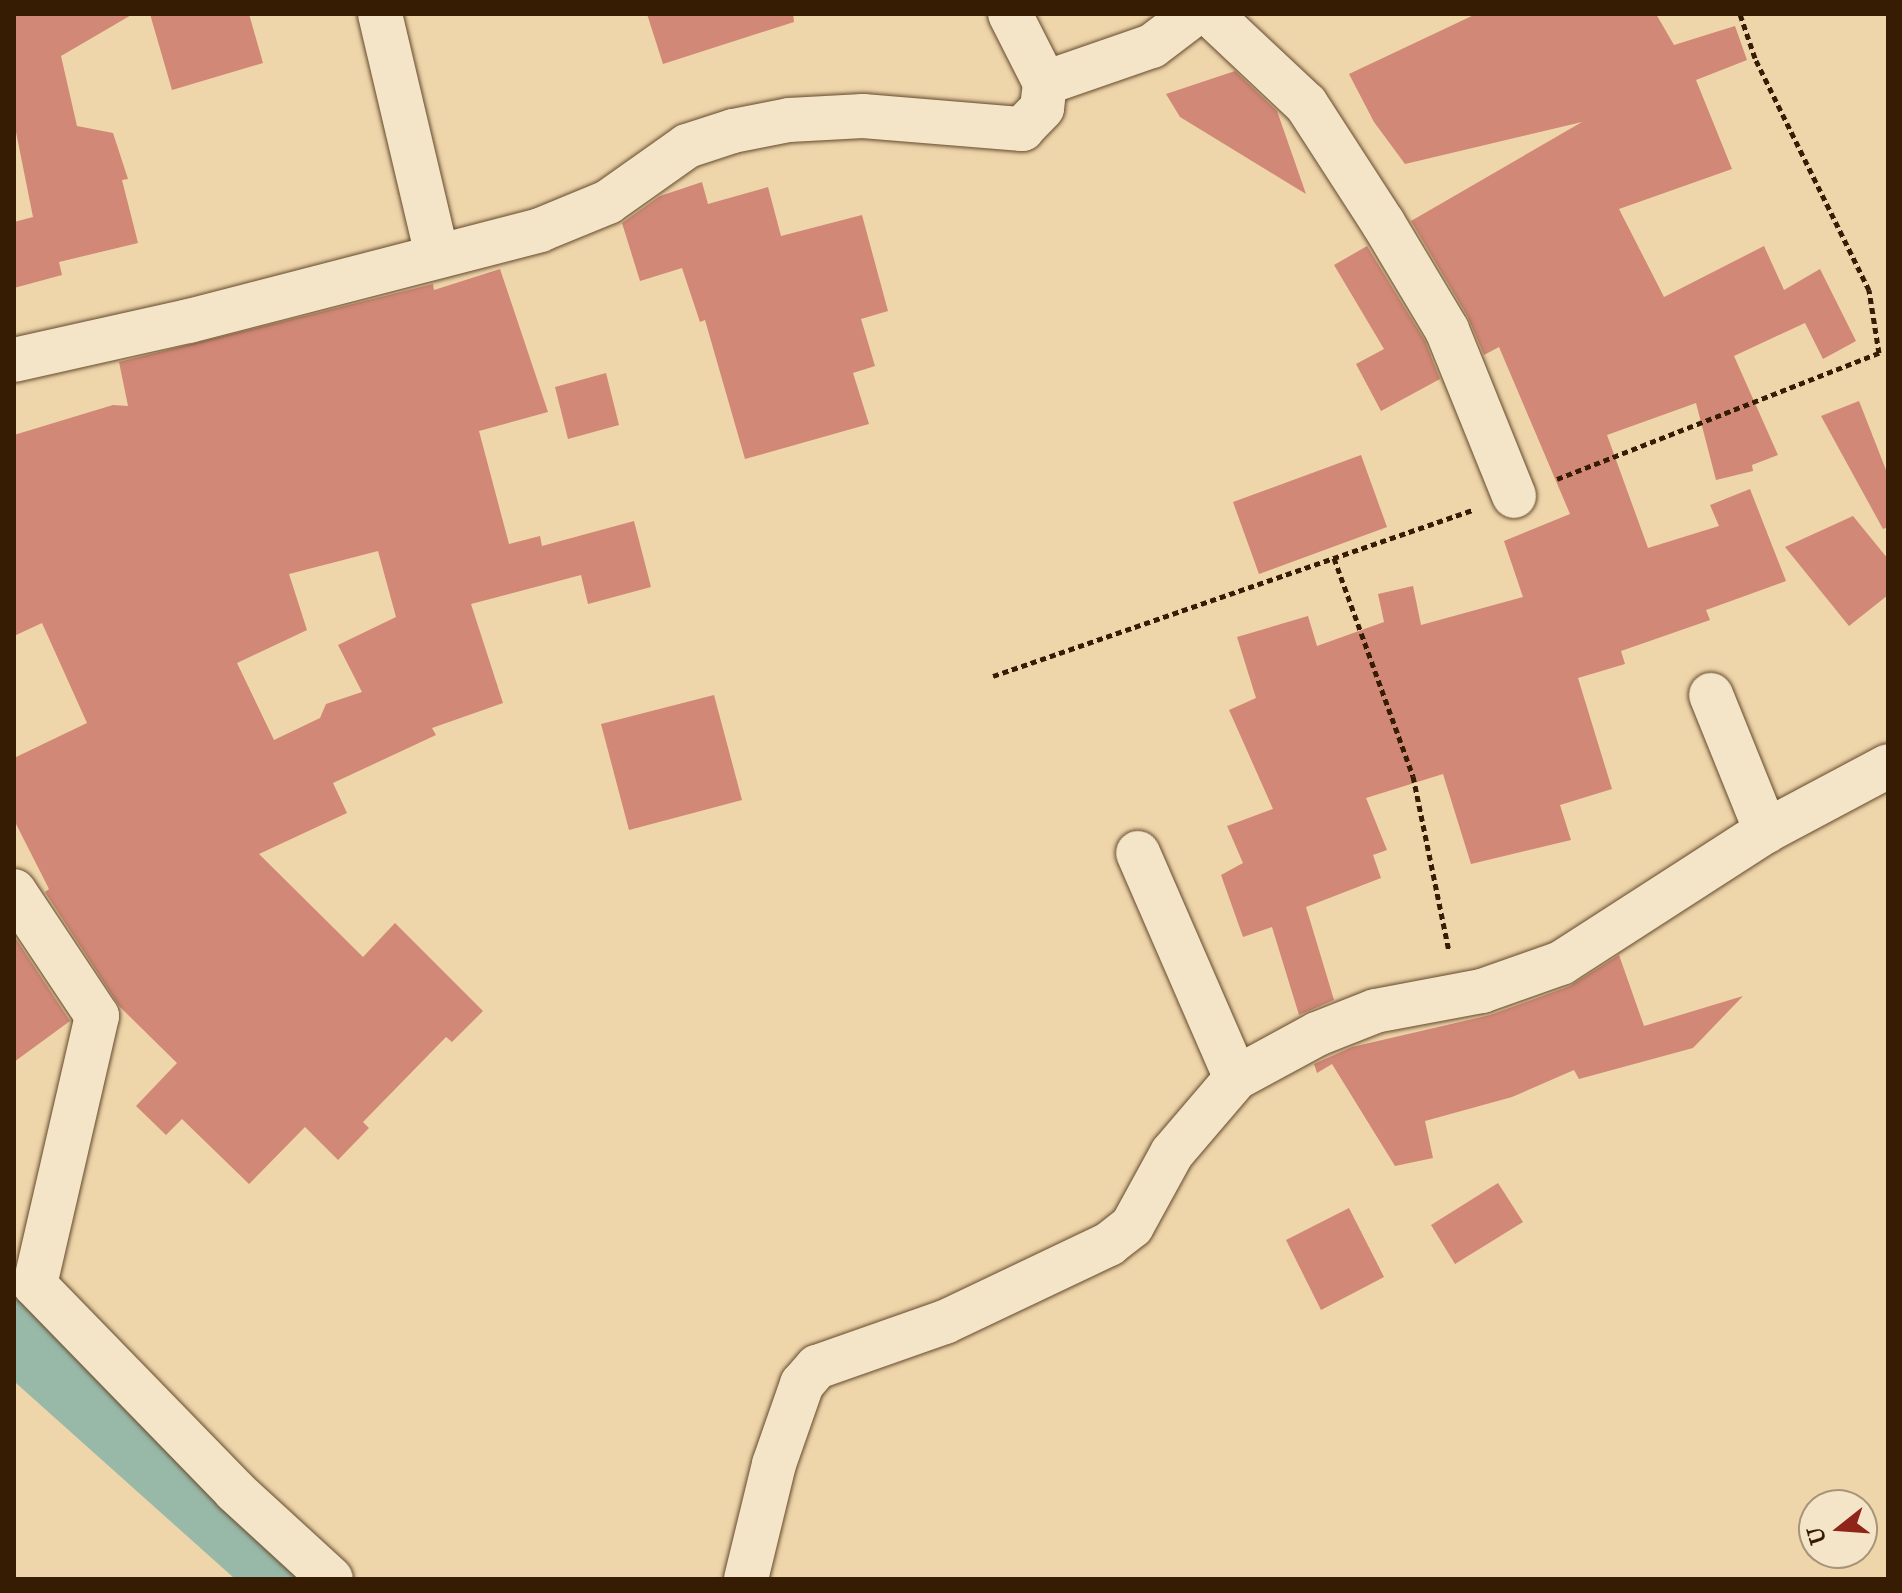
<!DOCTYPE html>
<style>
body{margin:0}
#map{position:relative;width:1902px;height:1593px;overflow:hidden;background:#eed5aa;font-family:"IM FELL Great Primer",serif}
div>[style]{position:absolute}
.river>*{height:84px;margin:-42px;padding:0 42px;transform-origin:42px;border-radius:42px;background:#99b9a8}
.building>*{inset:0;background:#d18876}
.path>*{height:5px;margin-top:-2.5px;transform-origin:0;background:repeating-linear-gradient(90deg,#361c02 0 6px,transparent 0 10px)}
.roads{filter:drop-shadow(0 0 2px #644a2c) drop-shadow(0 0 2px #644a2c)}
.minor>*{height:44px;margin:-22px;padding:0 22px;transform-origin:22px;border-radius:22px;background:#f4e4c8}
span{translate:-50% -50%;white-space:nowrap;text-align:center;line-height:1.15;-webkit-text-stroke:6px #f4e4c8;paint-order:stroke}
.frame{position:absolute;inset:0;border:16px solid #361c02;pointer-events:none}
.north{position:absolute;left:1798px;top:1489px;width:80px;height:80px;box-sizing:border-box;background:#f4e4c8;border:2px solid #a89479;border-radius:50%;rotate:253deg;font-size:22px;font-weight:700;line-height:32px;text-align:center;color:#361c02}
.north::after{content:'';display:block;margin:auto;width:28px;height:36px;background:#8f2418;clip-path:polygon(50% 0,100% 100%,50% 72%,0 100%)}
</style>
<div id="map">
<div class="river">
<div style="left:14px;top:1325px;width:381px;rotate:41.8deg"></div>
</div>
<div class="building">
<div style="clip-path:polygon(14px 14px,133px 14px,61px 56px,77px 126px,113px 133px,128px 179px,122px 180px,138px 243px,59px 262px,62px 275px,14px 288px,14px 222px,33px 217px,14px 122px)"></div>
<div style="clip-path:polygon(150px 14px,249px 14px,263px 63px,172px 90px)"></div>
<div style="clip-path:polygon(647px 14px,793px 14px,794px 22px,663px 64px)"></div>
<div style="clip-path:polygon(1476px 14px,1656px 14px,1674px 45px,1735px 26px,1747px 60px,1696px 80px,1732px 169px,1619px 209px,1664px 297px,1764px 246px,1784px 290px,1820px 269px,1856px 341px,1823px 359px,1805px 323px,1734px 356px,1778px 455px,1752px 465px,1753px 471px,1716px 480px,1696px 403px,1607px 435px,1648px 548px,1719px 526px,1710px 505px,1750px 489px,1786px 581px,1706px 610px,1710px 620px,1621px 651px,1625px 664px,1578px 678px,1612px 789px,1560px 805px,1571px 840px,1471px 864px,1443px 774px,1366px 798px,1387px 850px,1373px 855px,1381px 878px,1306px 907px,1334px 1000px,1299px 1015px,1272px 927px,1243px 937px,1221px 875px,1243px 863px,1227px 826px,1273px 809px,1229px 710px,1256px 698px,1237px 637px,1308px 616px,1317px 646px,1384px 622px,1378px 594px,1413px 586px,1421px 625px,1523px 597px,1504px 541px,1570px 514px,1499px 347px,1484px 355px,1468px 317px,1411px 221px,1582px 122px,1405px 164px,1374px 122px,1349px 74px)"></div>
<div style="clip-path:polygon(1235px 71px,1277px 111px,1306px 194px,1180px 117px,1166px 94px)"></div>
<div style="clip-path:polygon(702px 182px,708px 204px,768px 187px,781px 236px,862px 215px,888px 311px,861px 319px,875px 366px,853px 373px,869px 424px,745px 459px,705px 320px,700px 322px,682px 268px,640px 281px,622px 223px,660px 196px)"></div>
<div style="clip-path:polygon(1367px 246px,1425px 341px,1440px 379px,1381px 411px,1356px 364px,1384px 349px,1334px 265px)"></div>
<div style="clip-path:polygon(evenodd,500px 269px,548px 412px,479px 431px,509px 544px,540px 536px,542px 546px,634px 521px,651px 587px,588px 604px,581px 575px,471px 604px,503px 703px,432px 728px,436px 735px,333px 783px,347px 813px,259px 854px,363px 957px,395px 923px,483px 1011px,452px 1042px,446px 1037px,363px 1122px,369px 1128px,338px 1160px,305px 1127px,249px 1184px,182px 1119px,166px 1135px,136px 1106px,177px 1063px,120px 1007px,45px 892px,49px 889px,14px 820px,14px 758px,87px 723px,42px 623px,14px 636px,14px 435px,113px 405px,128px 406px,119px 362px,433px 284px,434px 290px,500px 269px,378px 551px,396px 617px,338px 645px,362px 692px,326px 704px,320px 718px,274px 740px,237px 663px,307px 630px,289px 574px,378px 551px)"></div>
<div style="clip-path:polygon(606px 373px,619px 425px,568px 439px,555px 387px)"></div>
<div style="clip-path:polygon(1859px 401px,1888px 475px,1888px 527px,1883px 529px,1821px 416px)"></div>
<div style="clip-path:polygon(1361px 455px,1387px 527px,1259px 574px,1233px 502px)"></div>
<div style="clip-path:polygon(1853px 516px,1888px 559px,1888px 595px,1849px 626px,1785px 547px)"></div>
<div style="clip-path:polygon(714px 695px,742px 800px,629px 830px,601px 724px)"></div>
<div style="clip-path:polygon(14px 936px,70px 1021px,14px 1062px)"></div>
<div style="clip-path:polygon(1619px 955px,1644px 1026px,1743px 996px,1693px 1048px,1579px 1079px,1574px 1070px,1512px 1097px,1425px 1121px,1433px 1158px,1395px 1166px,1332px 1064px,1317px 1073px,1314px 1064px,1352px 1047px,1490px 1015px,1570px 986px)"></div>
<div style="clip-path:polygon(1498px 1183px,1523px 1222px,1455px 1264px,1431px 1225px)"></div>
<div style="clip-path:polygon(1349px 1208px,1384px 1277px,1321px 1310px,1286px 1240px)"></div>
</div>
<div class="path">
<div style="left:1557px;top:479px;width:346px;rotate:-21.4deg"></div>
<div style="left:1879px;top:353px;width:64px;rotate:-99deg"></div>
<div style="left:1869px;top:290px;width:258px;rotate:-116.2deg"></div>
<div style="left:1755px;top:58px;width:46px;rotate:-108.8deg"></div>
<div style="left:1334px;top:558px;width:232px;rotate:70.1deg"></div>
<div style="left:1413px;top:776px;width:179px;rotate:78.4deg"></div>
<div style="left:993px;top:676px;width:507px;rotate:-19.11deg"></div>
</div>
<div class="roads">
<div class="minor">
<div style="left:380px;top:14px;width:249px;rotate:76.7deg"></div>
<div style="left:1210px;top:14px;width:132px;rotate:43.2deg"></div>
<div style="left:1306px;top:104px;width:142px;rotate:57.1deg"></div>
<div style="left:1383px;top:223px;width:125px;rotate:59.1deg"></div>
<div style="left:1447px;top:330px;width:179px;rotate:68deg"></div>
<div style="left:1045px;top:83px;width:113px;rotate:-19.1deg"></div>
<div style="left:1152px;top:46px;width:53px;rotate:-37.3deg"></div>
<div style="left:14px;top:360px;width:179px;rotate:-12.6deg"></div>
<div style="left:189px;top:321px;width:363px;rotate:-14.5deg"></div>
<div style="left:540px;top:230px;width:74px;rotate:-22.4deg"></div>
<div style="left:608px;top:202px;width:97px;rotate:-35.3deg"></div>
<div style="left:687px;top:146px;width:48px;rotate:-18.1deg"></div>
<div style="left:733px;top:131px;width:57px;rotate:-11.1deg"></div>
<div style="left:789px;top:120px;width:74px;rotate:-3.1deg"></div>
<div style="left:863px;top:116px;width:160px;rotate:4.7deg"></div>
<div style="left:1022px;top:129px;width:29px;rotate:-46deg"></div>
<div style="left:1042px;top:108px;width:25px;rotate:-83deg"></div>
<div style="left:1045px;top:83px;width:77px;rotate:-116.9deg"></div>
<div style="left:1711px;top:695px;width:147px;rotate:68deg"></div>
<div style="left:1138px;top:853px;width:245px;rotate:66.5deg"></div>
<div style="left:14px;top:891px;width:150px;rotate:56.4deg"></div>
<div style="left:97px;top:1016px;width:276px;rotate:103deg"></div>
<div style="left:35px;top:1285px;width:287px;rotate:45.8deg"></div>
<div style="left:235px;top:1491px;width:130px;rotate:42.5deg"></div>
<div style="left:746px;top:1579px;width:118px;rotate:-76.3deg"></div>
<div style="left:774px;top:1464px;width:85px;rotate:-70.7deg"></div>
<div style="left:802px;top:1384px;width:23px;rotate:-49deg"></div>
<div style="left:817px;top:1367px;width:136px;rotate:-19.4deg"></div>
<div style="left:945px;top:1322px;width:182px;rotate:-25.4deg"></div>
<div style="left:1109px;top:1244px;width:29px;rotate:-38deg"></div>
<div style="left:1132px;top:1226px;width:83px;rotate:-61.3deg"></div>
<div style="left:1172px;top:1153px;width:99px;rotate:-49.5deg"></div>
<div style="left:1236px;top:1078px;width:92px;rotate:-28.5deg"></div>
<div style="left:1317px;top:1034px;width:62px;rotate:-21.6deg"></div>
<div style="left:1375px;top:1011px;width:109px;rotate:-10.6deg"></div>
<div style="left:1482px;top:991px;width:84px;rotate:-19.5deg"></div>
<div style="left:1561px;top:963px;width:244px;rotate:-32.8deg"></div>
<div style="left:1766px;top:831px;width:138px;rotate:-28deg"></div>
</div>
</div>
<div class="frame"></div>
<div class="north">U</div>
</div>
